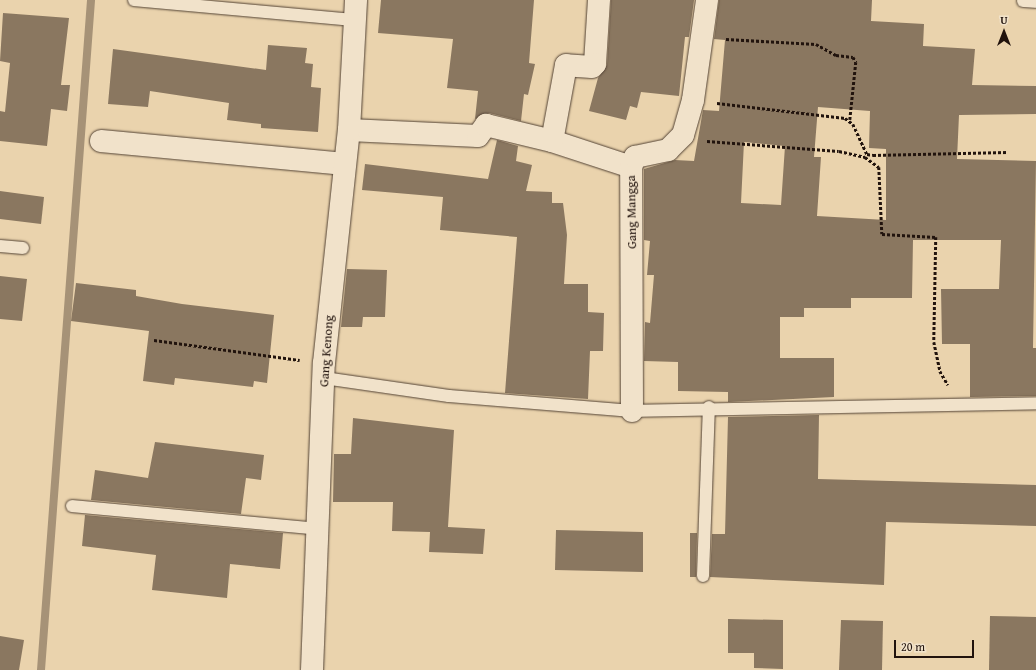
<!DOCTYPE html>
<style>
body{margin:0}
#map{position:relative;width:1036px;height:670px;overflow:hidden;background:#ead3ad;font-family:"Gentium Book Plus",serif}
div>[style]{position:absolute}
.stream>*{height:8px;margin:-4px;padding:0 4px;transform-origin:4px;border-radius:4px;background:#a69277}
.building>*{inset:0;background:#8a7760}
.path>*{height:2.5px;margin-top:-1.25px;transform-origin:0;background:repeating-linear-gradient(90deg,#21130d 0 3px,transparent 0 5px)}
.roads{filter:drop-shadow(0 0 1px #534335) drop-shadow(0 0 1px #534335)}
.lane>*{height:12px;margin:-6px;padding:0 6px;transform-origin:6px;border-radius:6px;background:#f1e2ca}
.street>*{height:22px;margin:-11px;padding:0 11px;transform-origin:11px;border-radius:11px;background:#f1e2ca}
span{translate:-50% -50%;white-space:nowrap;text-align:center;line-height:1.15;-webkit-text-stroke:3px #f1e2ca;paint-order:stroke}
.street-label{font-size:13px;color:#21130d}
.north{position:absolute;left:984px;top:12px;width:40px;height:40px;-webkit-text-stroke:3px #f1e2ca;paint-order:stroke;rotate:0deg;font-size:11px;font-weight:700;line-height:16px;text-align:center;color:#21130d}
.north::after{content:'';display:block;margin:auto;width:14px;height:18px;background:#21130d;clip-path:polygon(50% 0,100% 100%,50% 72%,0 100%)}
.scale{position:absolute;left:894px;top:640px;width:80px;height:18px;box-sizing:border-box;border:2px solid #21130d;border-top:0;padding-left:5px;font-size:12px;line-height:14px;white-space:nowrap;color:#21130d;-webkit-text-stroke:3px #f1e2ca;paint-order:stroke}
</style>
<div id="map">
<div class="stream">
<div style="left:41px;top:670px;width:672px;rotate:-85.73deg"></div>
</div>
<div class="building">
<div style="clip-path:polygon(381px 0,534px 0,529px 63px,535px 64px,528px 95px,524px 94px,521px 121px,489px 113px,475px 119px,478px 91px,447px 88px,453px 39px,378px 33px)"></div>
<div style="clip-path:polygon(611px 0,694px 0,689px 37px,685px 37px,679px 96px,641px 92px,637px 108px,630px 106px,626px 120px,589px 111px,598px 78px,607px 65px)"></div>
<div style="clip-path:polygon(evenodd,719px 0,872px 0,871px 21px,924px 24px,923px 46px,975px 49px,972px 85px,1036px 86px,1036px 114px,959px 115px,957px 159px,1036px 161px,1033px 348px,1036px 348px,1036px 396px,970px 397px,970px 344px,942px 344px,941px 289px,999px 289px,1001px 240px,913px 240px,912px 298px,851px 298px,851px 308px,804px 308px,804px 317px,780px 317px,780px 358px,834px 358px,834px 397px,728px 402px,728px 392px,678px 391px,678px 362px,644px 361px,645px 322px,650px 323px,654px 275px,647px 275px,650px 241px,644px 240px,644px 169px,675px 160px,694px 161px,703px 110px,719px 111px,725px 40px,714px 39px,719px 0,818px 107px,870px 111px,869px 148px,886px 149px,886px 220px,817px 216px,821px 157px,814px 157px,818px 107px,719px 0,744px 142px,785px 146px,781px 205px,741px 203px,744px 142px)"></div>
<div style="clip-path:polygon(3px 13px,69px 18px,61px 85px,70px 85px,67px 111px,51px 109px,47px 146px,0 141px,0 111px,5px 112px,10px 63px,0 61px)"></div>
<div style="clip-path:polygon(268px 45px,307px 48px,305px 63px,313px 64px,311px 87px,321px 88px,318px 132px,261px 128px,261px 124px,227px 120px,229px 103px,150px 91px,148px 107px,108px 104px,113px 49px,266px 70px)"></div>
<div style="clip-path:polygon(497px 140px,518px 146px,516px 161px,532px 165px,526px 191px,552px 192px,552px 203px,563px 203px,567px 235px,564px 284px,588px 284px,588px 312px,604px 313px,603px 351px,590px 351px,588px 399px,505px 393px,517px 237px,440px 230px,443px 197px,362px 190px,365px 164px,488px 179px)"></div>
<div style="clip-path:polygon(0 191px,44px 197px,41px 224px,0 219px)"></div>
<div style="clip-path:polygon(347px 269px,387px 270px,385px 317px,363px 317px,362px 327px,341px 327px)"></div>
<div style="clip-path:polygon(0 276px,27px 279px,22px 321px,0 319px)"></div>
<div style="clip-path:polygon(76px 283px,136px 290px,136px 296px,182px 304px,274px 315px,267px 383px,254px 381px,253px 387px,175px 378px,174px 385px,143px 381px,149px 331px,71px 321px)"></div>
<div style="clip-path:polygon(819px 415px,818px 479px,1036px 485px,1036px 526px,886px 522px,884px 585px,710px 577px,712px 534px,725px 534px,728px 417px)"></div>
<div style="clip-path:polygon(353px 418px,454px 430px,448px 527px,485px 529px,483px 554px,429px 552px,430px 532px,392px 531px,393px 502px,333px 502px,334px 454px,351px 454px)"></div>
<div style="clip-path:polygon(155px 442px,264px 455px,261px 480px,246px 478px,241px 514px,91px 500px,95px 470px,148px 478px)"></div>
<div style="clip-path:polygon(85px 515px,283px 533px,280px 569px,230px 564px,227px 598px,152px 590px,156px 555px,82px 546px)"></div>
<div style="clip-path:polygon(556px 530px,643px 532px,643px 572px,555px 570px)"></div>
<div style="clip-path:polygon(690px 533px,697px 533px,696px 577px,690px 577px)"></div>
<div style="clip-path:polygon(990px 616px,1036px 617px,1036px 670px,989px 670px)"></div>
<div style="clip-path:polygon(728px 619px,783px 620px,783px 669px,754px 668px,754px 653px,728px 653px)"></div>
<div style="clip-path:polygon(841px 620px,883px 621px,882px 670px,839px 670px)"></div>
<div style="clip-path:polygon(0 636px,24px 640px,19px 670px,0 670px)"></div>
</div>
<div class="path">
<div style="left:726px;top:39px;width:90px;rotate:3.2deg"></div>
<div style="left:816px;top:44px;width:23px;rotate:29deg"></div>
<div style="left:836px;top:55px;width:17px;rotate:7deg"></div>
<div style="left:853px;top:57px;width:6px;rotate:59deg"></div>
<div style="left:856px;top:62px;width:58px;rotate:95.9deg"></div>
<div style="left:717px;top:103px;width:129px;rotate:6.7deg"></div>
<div style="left:845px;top:118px;width:10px;rotate:37deg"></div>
<div style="left:853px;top:124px;width:33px;rotate:65deg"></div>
<div style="left:867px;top:154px;width:6px;rotate:9deg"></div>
<div style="left:873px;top:155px;width:135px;rotate:-1.3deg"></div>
<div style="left:707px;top:141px;width:132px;rotate:4.3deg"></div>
<div style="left:839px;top:151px;width:27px;rotate:13deg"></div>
<div style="left:865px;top:157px;width:17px;rotate:36deg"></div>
<div style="left:879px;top:167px;width:67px;rotate:87.4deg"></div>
<div style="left:882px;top:234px;width:54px;rotate:3.2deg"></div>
<div style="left:936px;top:237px;width:105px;rotate:91.1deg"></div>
<div style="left:934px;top:342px;width:30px;rotate:78deg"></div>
<div style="left:940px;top:371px;width:16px;rotate:60deg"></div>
<div style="left:154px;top:340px;width:147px;rotate:7.8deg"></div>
</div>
<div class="roads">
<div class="lane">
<div style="left:134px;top:0;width:220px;rotate:5.2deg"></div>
<div style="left:1023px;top:1px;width:13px;rotate:4deg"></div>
<div style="left:0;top:246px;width:23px;rotate:5deg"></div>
<div style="left:324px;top:378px;width:126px;rotate:8.2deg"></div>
<div style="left:449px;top:396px;width:184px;rotate:4.7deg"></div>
<div style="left:632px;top:411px;width:404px;rotate:-1.1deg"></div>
<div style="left:72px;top:506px;width:247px;rotate:5.3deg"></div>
<div style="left:703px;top:576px;width:169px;rotate:-88deg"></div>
</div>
<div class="street">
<div style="left:599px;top:0;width:64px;rotate:93.6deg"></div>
<div style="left:595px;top:64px;width:4px;rotate:135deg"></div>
<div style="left:592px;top:67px;width:26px;rotate:-176deg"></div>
<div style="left:566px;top:65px;width:77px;rotate:100.4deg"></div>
<div style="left:552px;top:141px;width:83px;rotate:18.2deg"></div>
<div style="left:349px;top:130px;width:129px;rotate:2.7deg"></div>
<div style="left:478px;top:136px;width:14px;rotate:-54deg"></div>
<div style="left:486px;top:125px;width:68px;rotate:13.6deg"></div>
<div style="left:101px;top:141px;width:245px;rotate:5.4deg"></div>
<div style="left:632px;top:411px;width:244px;rotate:-90.2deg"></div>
<div style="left:631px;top:167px;width:11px;rotate:-68deg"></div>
<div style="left:635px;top:157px;width:34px;rotate:-12deg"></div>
<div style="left:668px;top:150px;width:21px;rotate:-45deg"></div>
<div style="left:683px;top:135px;width:36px;rotate:-74deg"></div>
<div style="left:693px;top:100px;width:101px;rotate:-82deg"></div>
<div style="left:312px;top:670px;width:307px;rotate:-87.8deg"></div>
<div style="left:324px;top:363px;width:234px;rotate:-83.9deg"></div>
<div style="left:349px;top:130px;width:130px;rotate:-86.9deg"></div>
</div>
</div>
<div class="street-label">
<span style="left:632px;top:212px;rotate:-91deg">Gang Mangga</span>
<span style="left:327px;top:351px;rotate:-86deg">Gang Kenong</span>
</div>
<div class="north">U</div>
<div class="scale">20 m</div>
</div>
